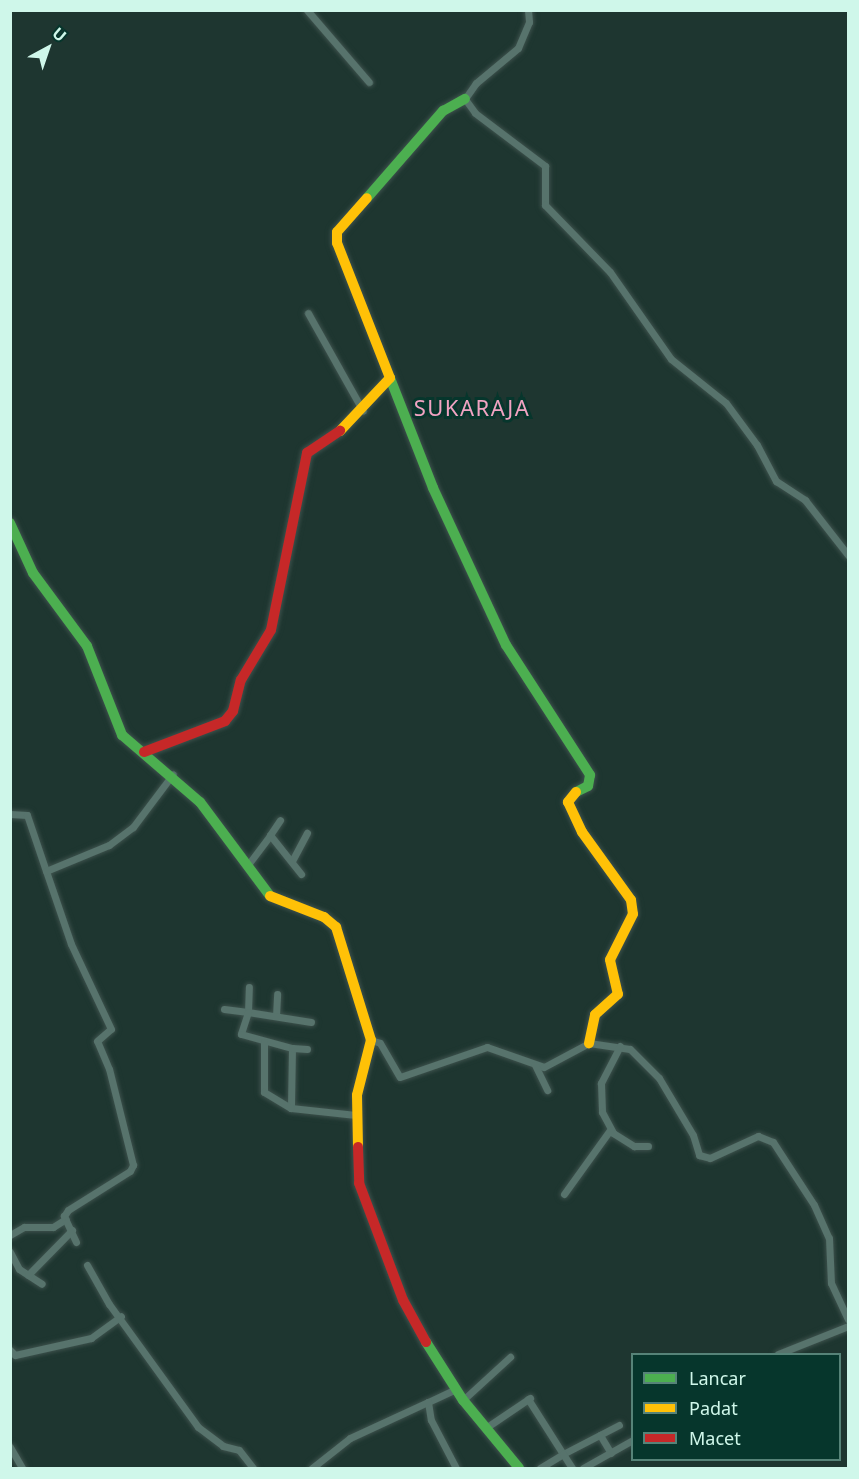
<!DOCTYPE html>
<style>
body{margin:0}
#map{position:relative;width:859px;height:1479px;overflow:hidden;background:#1e3630;font-family:"Noto Sans",sans-serif}
div>[style]{position:absolute}
.roads{filter:drop-shadow(0 0 2px #3d514c) drop-shadow(0 0 2px #3d514c)}
.street>*{height:7px;margin:-3.5px;padding:0 3.5px;transform-origin:3.5px;border-radius:3.5px;background:#57736c}
.fast>*{height:10px;margin:-5px;padding:0 5px;transform-origin:5px;border-radius:5px;background:#4caf50}
.slow>*{height:10px;margin:-5px;padding:0 5px;transform-origin:5px;border-radius:5px;background:#ffc107}
.jam>*{height:10px;margin:-5px;padding:0 5px;transform-origin:5px;border-radius:5px;background:#c62828}
span{translate:-50% -50%;white-space:nowrap;text-align:center;line-height:1.15;-webkit-text-stroke:6px #06362c;paint-order:stroke}
.quarter-label{font-size:22px;color:#f1a3c2;letter-spacing:1.5px}
.frame{position:absolute;inset:0;border:12px solid #cff7ea;pointer-events:none}
.legend{position:absolute;left:631px;top:1353px;width:210px;height:108px;box-sizing:border-box;background:#06362c;border:2px solid #568378;margin:0;padding:8px 10px;list-style:none;font-size:18px;color:#cff7ea}
.legend li{display:flex;align-items:center;gap:12px;height:30px}
.legend b{width:30px;border:2px solid #568378}
.north{position:absolute;left:18px;top:18px;width:60px;height:60px;-webkit-text-stroke:4px #06362c;paint-order:stroke;rotate:40deg;font-size:16px;font-weight:700;line-height:24px;text-align:center;color:#cff7ea}
.north::after{content:'';display:block;margin:auto;width:21px;height:27px;background:#cff7ea;clip-path:polygon(50% 0,100% 100%,50% 72%,0 100%)}
</style>
<div id="map">
<div class="roads">
<div class="street">
<div style="left:307px;top:10px;width:95px;rotate:49.3deg"></div>
<div style="left:528px;top:10px;width:12px;rotate:85deg"></div>
<div style="left:529px;top:22px;width:28px;rotate:113deg"></div>
<div style="left:518px;top:48px;width:55px;rotate:140.2deg"></div>
<div style="left:476px;top:83px;width:19px;rotate:125deg"></div>
<div style="left:465px;top:99px;width:17px;rotate:54deg"></div>
<div style="left:475px;top:113px;width:88px;rotate:37.1deg"></div>
<div style="left:545px;top:166px;width:39px;rotate:90deg"></div>
<div style="left:545px;top:205px;width:93px;rotate:45.9deg"></div>
<div style="left:610px;top:272px;width:106px;rotate:55deg"></div>
<div style="left:671px;top:359px;width:70px;rotate:38.7deg"></div>
<div style="left:726px;top:403px;width:52px;rotate:53.6deg"></div>
<div style="left:757px;top:445px;width:41px;rotate:62.2deg"></div>
<div style="left:776px;top:481px;width:35px;rotate:33deg"></div>
<div style="left:805px;top:500px;width:70px;rotate:52deg"></div>
<div style="left:308px;top:313px;width:112px;rotate:60.7deg"></div>
<div style="left:10px;top:814px;width:17px;rotate:3deg"></div>
<div style="left:27px;top:815px;width:59px;rotate:71.3deg"></div>
<div style="left:270px;top:835px;width:18px;rotate:-56deg"></div>
<div style="left:292px;top:861px;width:32px;rotate:-62deg"></div>
<div style="left:247px;top:866px;width:39px;rotate:-53deg"></div>
<div style="left:270px;top:835px;width:50px;rotate:51.5deg"></div>
<div style="left:224px;top:1009px;width:24px;rotate:7deg"></div>
<div style="left:248px;top:1012px;width:25px;rotate:-88deg"></div>
<div style="left:276px;top:1016px;width:22px;rotate:-87deg"></div>
<div style="left:311px;top:1022px;width:64px;rotate:-171deg"></div>
<div style="left:248px;top:1012px;width:23px;rotate:108deg"></div>
<div style="left:241px;top:1034px;width:53px;rotate:15.4deg"></div>
<div style="left:292px;top:1048px;width:60px;rotate:91deg"></div>
<div style="left:291px;top:1108px;width:65px;rotate:6.1deg"></div>
<div style="left:371px;top:1040px;width:9px;rotate:18deg"></div>
<div style="left:380px;top:1043px;width:39px;rotate:60deg"></div>
<div style="left:400px;top:1077px;width:92px;rotate:-19deg"></div>
<div style="left:487px;top:1047px;width:60px;rotate:19.3deg"></div>
<div style="left:544px;top:1067px;width:51px;rotate:-28.1deg"></div>
<div style="left:589px;top:1043px;width:41px;rotate:8.3deg"></div>
<div style="left:630px;top:1049px;width:41px;rotate:45deg"></div>
<div style="left:659px;top:1078px;width:66px;rotate:59.2deg"></div>
<div style="left:693px;top:1135px;width:21px;rotate:73deg"></div>
<div style="left:699px;top:1155px;width:11px;rotate:15deg"></div>
<div style="left:710px;top:1158px;width:53px;rotate:-24.6deg"></div>
<div style="left:758px;top:1136px;width:16px;rotate:22deg"></div>
<div style="left:773px;top:1142px;width:75px;rotate:56.9deg"></div>
<div style="left:814px;top:1205px;width:36px;rotate:66deg"></div>
<div style="left:829px;top:1238px;width:45px;rotate:87.5deg"></div>
<div style="left:831px;top:1283px;width:40px;rotate:65deg"></div>
<div style="left:264px;top:1042px;width:50px;rotate:90deg"></div>
<div style="left:264px;top:1092px;width:31px;rotate:31deg"></div>
<div style="left:620px;top:1046px;width:42px;rotate:117.2deg"></div>
<div style="left:601px;top:1083px;width:29px;rotate:88deg"></div>
<div style="left:602px;top:1112px;width:24px;rotate:62deg"></div>
<div style="left:613px;top:1133px;width:25px;rotate:32deg"></div>
<div style="left:634px;top:1146px;width:14px"></div>
<div style="left:292px;top:1048px;width:15px;rotate:4deg"></div>
<div style="left:535px;top:1065px;width:28px;rotate:64deg"></div>
<div style="left:564px;top:1194px;width:79px;rotate:-54.3deg"></div>
<div style="left:10px;top:1235px;width:16px;rotate:-30deg"></div>
<div style="left:24px;top:1227px;width:29px"></div>
<div style="left:53px;top:1227px;width:15px;rotate:-32deg"></div>
<div style="left:76px;top:1242px;width:29px;rotate:-115deg"></div>
<div style="left:64px;top:1216px;width:7px;rotate:-56deg"></div>
<div style="left:68px;top:1210px;width:73px;rotate:-32.2deg"></div>
<div style="left:130px;top:1171px;width:7px;rotate:-63deg"></div>
<div style="left:133px;top:1165px;width:99px;rotate:-104deg"></div>
<div style="left:109px;top:1069px;width:30px;rotate:-113deg"></div>
<div style="left:97px;top:1041px;width:18px;rotate:-41deg"></div>
<div style="left:111px;top:1029px;width:94px;rotate:-115.2deg"></div>
<div style="left:71px;top:944px;width:77px;rotate:-108.9deg"></div>
<div style="left:46px;top:871px;width:68px;rotate:-22.4deg"></div>
<div style="left:109px;top:845px;width:30px;rotate:-37deg"></div>
<div style="left:133px;top:827px;width:66px;rotate:-53deg"></div>
<div style="left:10px;top:1252px;width:19px;rotate:62deg"></div>
<div style="left:19px;top:1269px;width:27px;rotate:33deg"></div>
<div style="left:87px;top:1265px;width:45px;rotate:60.6deg"></div>
<div style="left:109px;top:1304px;width:152px;rotate:54.1deg"></div>
<div style="left:198px;top:1427px;width:31px;rotate:37deg"></div>
<div style="left:223px;top:1446px;width:16px;rotate:14deg"></div>
<div style="left:239px;top:1450px;width:23px;rotate:52deg"></div>
<div style="left:28px;top:1275px;width:63px;rotate:-45.6deg"></div>
<div style="left:10px;top:1350px;width:7px;rotate:45deg"></div>
<div style="left:15px;top:1355px;width:78px;rotate:-12.6deg"></div>
<div style="left:91px;top:1338px;width:37px;rotate:-36deg"></div>
<div style="left:778px;top:1354px;width:75px;rotate:-21.8deg"></div>
<div style="left:456px;top:1389px;width:31px;rotate:155deg"></div>
<div style="left:428px;top:1402px;width:18px;rotate:81deg"></div>
<div style="left:431px;top:1420px;width:54px;rotate:62.5deg"></div>
<div style="left:528px;top:1399px;width:65px;rotate:57.5deg"></div>
<div style="left:563px;top:1454px;width:63px;rotate:-27.4deg"></div>
<div style="left:463px;top:1400px;width:64px;rotate:-42.5deg"></div>
<div style="left:487px;top:1427px;width:52px;rotate:-34deg"></div>
<div style="left:600px;top:1435px;width:21px;rotate:59deg"></div>
<div style="left:10px;top:1447px;width:24px;rotate:60deg"></div>
<div style="left:312px;top:1468px;width:48px;rotate:-38.3deg"></div>
<div style="left:350px;top:1438px;width:86px;rotate:-24.8deg"></div>
<div style="left:540px;top:1468px;width:27px;rotate:-31deg"></div>
<div style="left:563px;top:1454px;width:17px;rotate:57deg"></div>
<div style="left:583px;top:1468px;width:55px;rotate:-29.4deg"></div>
</div>
<div class="fast">
<div style="left:367px;top:198px;width:116px;rotate:-48.9deg"></div>
<div style="left:443px;top:111px;width:25px;rotate:-29deg"></div>
<div style="left:390px;top:378px;width:118px;rotate:68.6deg"></div>
<div style="left:433px;top:488px;width:173px;rotate:65.1deg"></div>
<div style="left:506px;top:645px;width:155px;rotate:57.1deg"></div>
<div style="left:590px;top:775px;width:11px;rotate:100deg"></div>
<div style="left:588px;top:786px;width:13px;rotate:153deg"></div>
<div style="left:10px;top:523px;width:55px;rotate:65.3deg"></div>
<div style="left:33px;top:573px;width:91px;rotate:53.5deg"></div>
<div style="left:87px;top:646px;width:96px;rotate:68.5deg"></div>
<div style="left:122px;top:735px;width:103px;rotate:40.7deg"></div>
<div style="left:200px;top:802px;width:117px;rotate:53.3deg"></div>
<div style="left:426px;top:1342px;width:69px;rotate:57.5deg"></div>
<div style="left:463px;top:1400px;width:88px;rotate:50.5deg"></div>
</div>
<div class="slow">
<div style="left:340px;top:431px;width:73px;rotate:-46.7deg"></div>
<div style="left:390px;top:378px;width:145px;rotate:-111.4deg"></div>
<div style="left:337px;top:243px;width:11px;rotate:-90deg"></div>
<div style="left:337px;top:232px;width:45px;rotate:-48.6deg"></div>
<div style="left:576px;top:792px;width:13px;rotate:129deg"></div>
<div style="left:568px;top:802px;width:33px;rotate:65deg"></div>
<div style="left:582px;top:832px;width:84px;rotate:54.2deg"></div>
<div style="left:631px;top:900px;width:14px;rotate:82deg"></div>
<div style="left:633px;top:914px;width:51px;rotate:116.6deg"></div>
<div style="left:610px;top:960px;width:35px;rotate:77deg"></div>
<div style="left:618px;top:994px;width:31px;rotate:138deg"></div>
<div style="left:595px;top:1015px;width:29px;rotate:102deg"></div>
<div style="left:270px;top:896px;width:58px;rotate:21.3deg"></div>
<div style="left:324px;top:917px;width:16px;rotate:40deg"></div>
<div style="left:336px;top:927px;width:118px;rotate:72.8deg"></div>
<div style="left:371px;top:1040px;width:57px;rotate:104.3deg"></div>
<div style="left:357px;top:1095px;width:52px;rotate:88.9deg"></div>
</div>
<div class="jam">
<div style="left:144px;top:752px;width:87px;rotate:-20.9deg"></div>
<div style="left:225px;top:721px;width:13px;rotate:-51deg"></div>
<div style="left:233px;top:711px;width:32px;rotate:-76deg"></div>
<div style="left:241px;top:680px;width:58px;rotate:-59deg"></div>
<div style="left:271px;top:630px;width:181px;rotate:-78.5deg"></div>
<div style="left:307px;top:453px;width:40px;rotate:-34deg"></div>
<div style="left:358px;top:1147px;width:36px;rotate:88deg"></div>
<div style="left:359px;top:1183px;width:125px;rotate:69.4deg"></div>
<div style="left:403px;top:1300px;width:48px;rotate:61.3deg"></div>
</div>
</div>
<div class="quarter-label">
<span style="left:472px;top:408px">SUKARAJA</span>
</div>
<div class="frame"></div>
<ul class="legend">
<li><b style="height:8px;background:#4caf50"></b>Lancar</li>
<li><b style="height:8px;background:#ffc107"></b>Padat</li>
<li><b style="height:8px;background:#c62828"></b>Macet</li>
</ul>
<div class="north">U</div>
</div>
